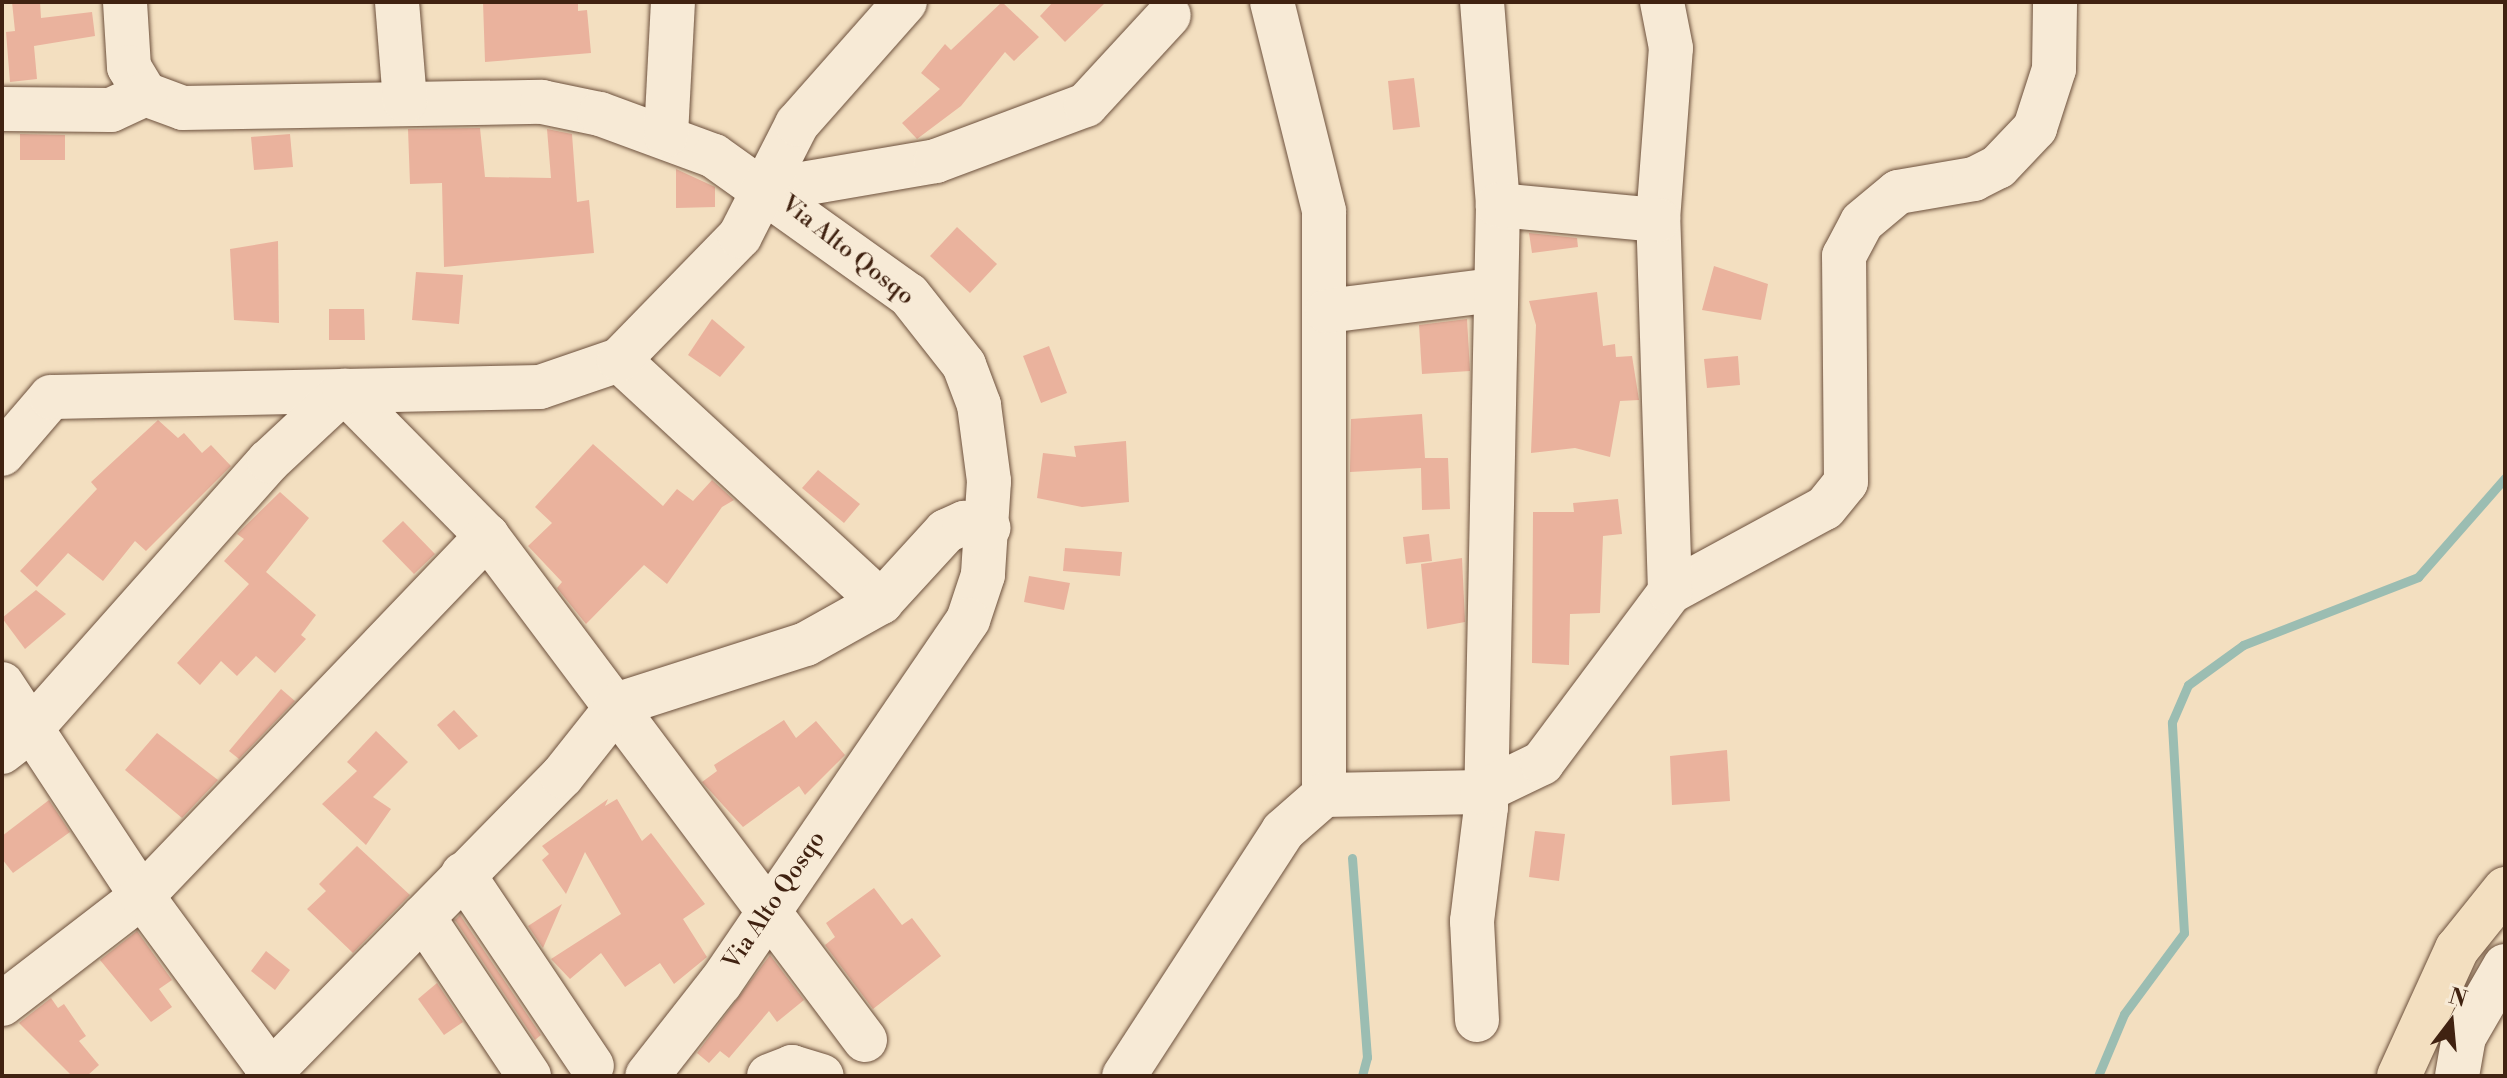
<!DOCTYPE html>
<style>
body{margin:0}
#map{position:relative;width:2507px;height:1078px;overflow:hidden;background:#f3dfc0;font-family:"Libre Bodoni",serif}
div>[style]{position:absolute}
.stream>*{height:9px;margin:-4.5px;padding:0 4.5px;transform-origin:4.5px;border-radius:4.5px;background:#9bbdb2}
.building>*{inset:0;background:#eab29d}
.roads{filter:drop-shadow(0 0 2px #6d513d) drop-shadow(0 0 2px #6d513d)}
.minor>*{height:44px;margin:-22px;padding:0 22px;transform-origin:22px;border-radius:22px;background:#f7ead6}
.major>*{height:44px;margin:-22px;padding:0 22px;transform-origin:22px;border-radius:22px;background:#f3dfc0}
span{translate:-50% -50%;white-space:nowrap;text-align:center;line-height:1.15;-webkit-text-stroke:8px #f7ead6;paint-order:stroke}
.street-label{font-size:24px;color:#402211}
.frame{position:absolute;inset:0;border:4px solid #402211;pointer-events:none}
.north{position:absolute;left:2411px;top:982px;width:80px;height:80px;-webkit-text-stroke:6px #f7ead6;paint-order:stroke;rotate:16deg;font-size:22px;font-weight:700;line-height:32px;text-align:center;color:#402211}
.north::after{content:'';display:block;margin:auto;width:28px;height:36px;background:#402211;clip-path:polygon(50% 0,100% 100%,50% 72%,0 100%)}
</style>
<div id="map">
<div class="stream">
<div style="left:1352px;top:858px;width:200px;rotate:85.7deg"></div>
<div style="left:1367px;top:1057px;width:20px;rotate:105deg"></div>
<div style="left:2098px;top:1076px;width:67px;rotate:-67.2deg"></div>
<div style="left:2124px;top:1014px;width:101px;rotate:-53.5deg"></div>
<div style="left:2184px;top:933px;width:211px;rotate:-93.3deg"></div>
<div style="left:2172px;top:722px;width:40px;rotate:-66.6deg"></div>
<div style="left:2188px;top:685px;width:68px;rotate:-36deg"></div>
<div style="left:2243px;top:645px;width:188px;rotate:-21.2deg"></div>
<div style="left:2418px;top:577px;width:132px;rotate:-48.7deg"></div>
</div>
<div class="building">
<div style="clip-path:polygon(12px 2px,40px 2px,41px 18px,92px 12px,95px 36px,34px 46px,37px 79px,10px 82px,6px 32px,15px 31px)"></div>
<div style="clip-path:polygon(483px 2px,578px 2px,578px 11px,587px 10px,591px 53px,485px 62px)"></div>
<div style="clip-path:polygon(1002px 2px,1039px 37px,1014px 61px,1005px 52px,961px 106px,917px 139px,902px 123px,940px 89px,921px 73px,945px 44px,951px 50px)"></div>
<div style="clip-path:polygon(1053px 2px,1106px 2px,1065px 42px,1040px 16px)"></div>
<div style="clip-path:polygon(1414px 78px,1420px 127px,1393px 130px,1388px 81px)"></div>
<div style="clip-path:polygon(480px 128px,485px 177px,551px 178px,547px 129px,572px 134px,577px 202px,589px 200px,594px 253px,444px 267px,442px 183px,410px 184px,408px 129px)"></div>
<div style="clip-path:polygon(20px 134px,65px 135px,65px 160px,20px 160px)"></div>
<div style="clip-path:polygon(290px 134px,293px 167px,254px 170px,251px 137px)"></div>
<div style="clip-path:polygon(676px 169px,715px 187px,715px 207px,676px 208px)"></div>
<div style="clip-path:polygon(957px 227px,997px 264px,970px 293px,930px 256px)"></div>
<div style="clip-path:polygon(1529px 233px,1577px 238px,1578px 247px,1532px 253px)"></div>
<div style="clip-path:polygon(278px 241px,279px 323px,234px 320px,230px 249px)"></div>
<div style="clip-path:polygon(1714px 266px,1768px 284px,1761px 320px,1702px 310px)"></div>
<div style="clip-path:polygon(416px 272px,463px 275px,459px 324px,412px 320px)"></div>
<div style="clip-path:polygon(1597px 292px,1603px 346px,1615px 344px,1616px 357px,1632px 356px,1639px 400px,1620px 401px,1610px 457px,1575px 448px,1531px 453px,1536px 325px,1529px 301px)"></div>
<div style="clip-path:polygon(329px 309px,364px 309px,365px 340px,329px 340px)"></div>
<div style="clip-path:polygon(712px 319px,745px 347px,720px 377px,688px 355px)"></div>
<div style="clip-path:polygon(1467px 319px,1470px 371px,1422px 374px,1419px 325px)"></div>
<div style="clip-path:polygon(1049px 346px,1067px 393px,1041px 403px,1023px 356px)"></div>
<div style="clip-path:polygon(1738px 356px,1740px 385px,1707px 388px,1704px 359px)"></div>
<div style="clip-path:polygon(1422px 414px,1425px 458px,1448px 458px,1450px 509px,1422px 510px,1421px 468px,1350px 472px,1351px 419px)"></div>
<div style="clip-path:polygon(158px 420px,178px 438px,184px 433px,202px 453px,211px 445px,231px 466px,146px 551px,135px 541px,103px 581px,68px 553px,37px 587px,20px 571px,97px 489px,91px 482px)"></div>
<div style="clip-path:polygon(1126px 441px,1129px 502px,1082px 507px,1037px 498px,1043px 453px,1076px 457px,1074px 446px)"></div>
<div style="clip-path:polygon(593px 444px,663px 506px,677px 489px,693px 501px,712px 480px,734px 500px,722px 507px,667px 584px,644px 565px,586px 624px,557px 588px,562px 582px,528px 546px,552px 523px,535px 507px)"></div>
<div style="clip-path:polygon(818px 470px,860px 504px,844px 523px,802px 488px)"></div>
<div style="clip-path:polygon(280px 492px,309px 518px,266px 572px,316px 615px,301px 635px,306px 639px,275px 673px,256px 656px,237px 676px,221px 661px,200px 685px,177px 663px,249px 584px,224px 561px,244px 539px,237px 534px)"></div>
<div style="clip-path:polygon(1618px 499px,1622px 534px,1603px 536px,1600px 613px,1570px 614px,1569px 665px,1532px 663px,1533px 512px,1574px 512px,1573px 503px)"></div>
<div style="clip-path:polygon(403px 521px,435px 554px,414px 574px,382px 541px)"></div>
<div style="clip-path:polygon(1429px 534px,1432px 561px,1406px 564px,1403px 537px)"></div>
<div style="clip-path:polygon(1065px 548px,1122px 552px,1120px 576px,1063px 571px)"></div>
<div style="clip-path:polygon(1462px 558px,1465px 622px,1427px 629px,1421px 564px)"></div>
<div style="clip-path:polygon(1029px 576px,1070px 583px,1064px 610px,1024px 602px)"></div>
<div style="clip-path:polygon(36px 590px,66px 614px,25px 649px,2px 618px)"></div>
<div style="clip-path:polygon(281px 689px,295px 701px,239px 759px,229px 751px)"></div>
<div style="clip-path:polygon(454px 710px,478px 736px,459px 750px,437px 725px)"></div>
<div style="clip-path:polygon(784px 720px,796px 738px,816px 721px,845px 755px,805px 795px,799px 786px,743px 827px,702px 782px,717px 771px,714px 765px)"></div>
<div style="clip-path:polygon(376px 731px,408px 762px,373px 797px,391px 809px,366px 845px,322px 804px,357px 771px,347px 762px)"></div>
<div style="clip-path:polygon(157px 733px,218px 780px,182px 818px,125px 770px)"></div>
<div style="clip-path:polygon(1727px 750px,1730px 801px,1672px 805px,1670px 756px)"></div>
<div style="clip-path:polygon(608px 799px,605px 806px,617px 799px,642px 841px,651px 833px,705px 904px,683px 919px,707px 957px,674px 984px,660px 963px,625px 987px,601px 953px,570px 979px,551px 959px,621px 914px,585px 852px,566px 894px,542px 860px,549px 854px,542px 846px)"></div>
<div style="clip-path:polygon(49px 800px,70px 832px,13px 873px,2px 859px,2px 836px)"></div>
<div style="clip-path:polygon(1535px 831px,1565px 834px,1559px 881px,1529px 877px)"></div>
<div style="clip-path:polygon(357px 846px,410px 895px,353px 953px,307px 909px,326px 891px,319px 884px)"></div>
<div style="clip-path:polygon(874px 888px,902px 925px,912px 918px,941px 956px,873px 1009px,825px 945px,835px 937px,826px 923px)"></div>
<div style="clip-path:polygon(562px 904px,543px 948px,528px 926px)"></div>
<div style="clip-path:polygon(460px 915px,541px 1035px,535px 1040px,455px 920px)"></div>
<div style="clip-path:polygon(137px 931px,172px 980px,159px 989px,172px 1007px,151px 1022px,100px 960px)"></div>
<div style="clip-path:polygon(266px 951px,290px 970px,275px 990px,251px 971px)"></div>
<div style="clip-path:polygon(770px 955px,804px 1000px,777px 1022px,769px 1011px,729px 1058px,720px 1051px,709px 1063px,697px 1053px)"></div>
<div style="clip-path:polygon(437px 983px,463px 1022px,444px 1035px,418px 999px)"></div>
<div style="clip-path:polygon(51px 998px,58px 1008px,64px 1004px,86px 1036px,79px 1041px,99px 1065px,87px 1076px,72px 1076px,19px 1023px)"></div>
</div>
<div class="roads">
<div class="minor">
<div style="left:125px;top:2px;width:65px;rotate:86.5deg"></div>
<div style="left:129px;top:67px;width:31px;rotate:59deg"></div>
<div style="left:145px;top:94px;width:40px;rotate:20.2deg"></div>
<div style="left:183px;top:108px;width:359px;rotate:-1deg"></div>
<div style="left:542px;top:102px;width:59px;rotate:11.7deg"></div>
<div style="left:600px;top:114px;width:121px;rotate:20.2deg"></div>
<div style="left:714px;top:156px;width:239px;rotate:35.5deg"></div>
<div style="left:909px;top:295px;width:89px;rotate:51.8deg"></div>
<div style="left:964px;top:365px;width:43px;rotate:69.4deg"></div>
<div style="left:979px;top:405px;width:77px;rotate:82.5deg"></div>
<div style="left:989px;top:481px;width:94px;rotate:93.7deg"></div>
<div style="left:983px;top:575px;width:47px;rotate:108.4deg"></div>
<div style="left:968px;top:620px;width:440px;rotate:124.3deg"></div>
<div style="left:720px;top:983px;width:118px;rotate:128.1deg"></div>
<div style="left:397px;top:2px;width:99px;rotate:85.4deg"></div>
<div style="left:1272px;top:2px;width:215px;rotate:76deg"></div>
<div style="left:1324px;top:211px;width:584px;rotate:90deg"></div>
<div style="left:2px;top:109px;width:109px;rotate:0.5deg"></div>
<div style="left:111px;top:110px;width:38px;rotate:-25deg"></div>
<div style="left:666px;top:135px;width:133px;rotate:-87deg"></div>
<div style="left:767px;top:190px;width:171px;rotate:-9.7deg"></div>
<div style="left:936px;top:161px;width:160px;rotate:-20.5deg"></div>
<div style="left:1086px;top:105px;width:122px;rotate:-47.3deg"></div>
<div style="left:1658px;top:220px;width:172px;rotate:-85.7deg"></div>
<div style="left:1671px;top:48px;width:47px;rotate:-101.1deg"></div>
<div style="left:1327px;top:311px;width:167px;rotate:-7.2deg"></div>
<div style="left:619px;top:360px;width:357px;rotate:42.7deg"></div>
<div style="left:2px;top:454px;width:75px;rotate:-49.3deg"></div>
<div style="left:51px;top:397px;width:293px;rotate:-1.2deg"></div>
<div style="left:344px;top:391px;width:204px;rotate:45.4deg"></div>
<div style="left:487px;top:536px;width:630px;rotate:53.13deg"></div>
<div style="left:1670px;top:592px;width:176px;rotate:-28.5deg"></div>
<div style="left:1825px;top:508px;width:33px;rotate:-51deg"></div>
<div style="left:1846px;top:482px;width:226px;rotate:-90.5deg"></div>
<div style="left:1844px;top:256px;width:38px;rotate:-62deg"></div>
<div style="left:1862px;top:222px;width:47px;rotate:-39.8deg"></div>
<div style="left:1898px;top:192px;width:77px;rotate:-9.7deg"></div>
<div style="left:1974px;top:179px;width:27px;rotate:-27deg"></div>
<div style="left:1998px;top:167px;width:54px;rotate:-46.5deg"></div>
<div style="left:2035px;top:128px;width:62px;rotate:-72.1deg"></div>
<div style="left:2054px;top:69px;width:67px;rotate:-89.1deg"></div>
<div style="left:2px;top:684px;width:254px;rotate:56.6deg"></div>
<div style="left:142px;top:896px;width:223px;rotate:53.7deg"></div>
<div style="left:2px;top:752px;width:34px;rotate:-38deg"></div>
<div style="left:29px;top:731px;width:361px;rotate:-48.4deg"></div>
<div style="left:269px;top:461px;width:103px;rotate:-43deg"></div>
<div style="left:344px;top:391px;width:196px;rotate:-1.2deg"></div>
<div style="left:540px;top:387px;width:83px;rotate:-18.9deg"></div>
<div style="left:619px;top:360px;width:173px;rotate:-45.7deg"></div>
<div style="left:740px;top:236px;width:126px;rotate:-63deg"></div>
<div style="left:797px;top:124px;width:163px;rotate:-48.5deg"></div>
<div style="left:463px;top:874px;width:231px;rotate:56.1deg"></div>
<div style="left:423px;top:917px;width:191px;rotate:56.3deg"></div>
<div style="left:2px;top:1004px;width:177px;rotate:-37.6deg"></div>
<div style="left:142px;top:896px;width:499px;rotate:-46.2deg"></div>
<div style="left:1477px;top:1020px;width:99px;rotate:-92.9deg"></div>
<div style="left:1472px;top:921px;width:115px;rotate:-83deg"></div>
<div style="left:1486px;top:807px;width:602px;rotate:-88.86deg"></div>
<div style="left:1498px;top:205px;width:204px;rotate:-94.5deg"></div>
<div style="left:267px;top:1076px;width:421px;rotate:-45.5deg"></div>
<div style="left:562px;top:776px;width:92px;rotate:-51.6deg"></div>
<div style="left:619px;top:704px;width:196px;rotate:-17.8deg"></div>
<div style="left:806px;top:644px;width:86px;rotate:-29.2deg"></div>
<div style="left:881px;top:602px;width:96px;rotate:-47.5deg"></div>
<div style="left:946px;top:531px;width:20px;rotate:-24deg"></div>
<div style="left:964px;top:523px;width:25px;rotate:11deg"></div>
<div style="left:769px;top:1076px;width:25px;rotate:-21deg"></div>
<div style="left:792px;top:1067px;width:31px;rotate:17deg"></div>
<div style="left:1124px;top:1076px;width:292px;rotate:-57deg"></div>
<div style="left:1283px;top:831px;width:55px;rotate:-41.3deg"></div>
<div style="left:1324px;top:795px;width:158px;rotate:-1.1deg"></div>
<div style="left:1482px;top:792px;width:67px;rotate:-25.8deg"></div>
<div style="left:1542px;top:763px;width:214px;rotate:-53.2deg"></div>
<div style="left:1670px;top:592px;width:372px;rotate:-91.8deg"></div>
<div style="left:1658px;top:220px;width:161px;rotate:-174.6deg"></div>
<div style="left:2457px;top:1076px;width:40px;rotate:-80deg"></div>
<div style="left:2464px;top:1037px;width:82px;rotate:-60deg"></div>
</div>
<div class="major">
<div style="left:2399px;top:1076px;width:140px;rotate:-65.5deg"></div>
<div style="left:2457px;top:949px;width:77px;rotate:-51.3deg"></div>
</div>
</div>
<div class="street-label">
<span style="left:847px;top:251px;rotate:38deg">Via Alto Qosqo</span>
<span style="left:775px;top:901px;rotate:-56deg">Via Alto Qosqo</span>
</div>
<div class="frame"></div>
<div class="north">N</div>
</div>
